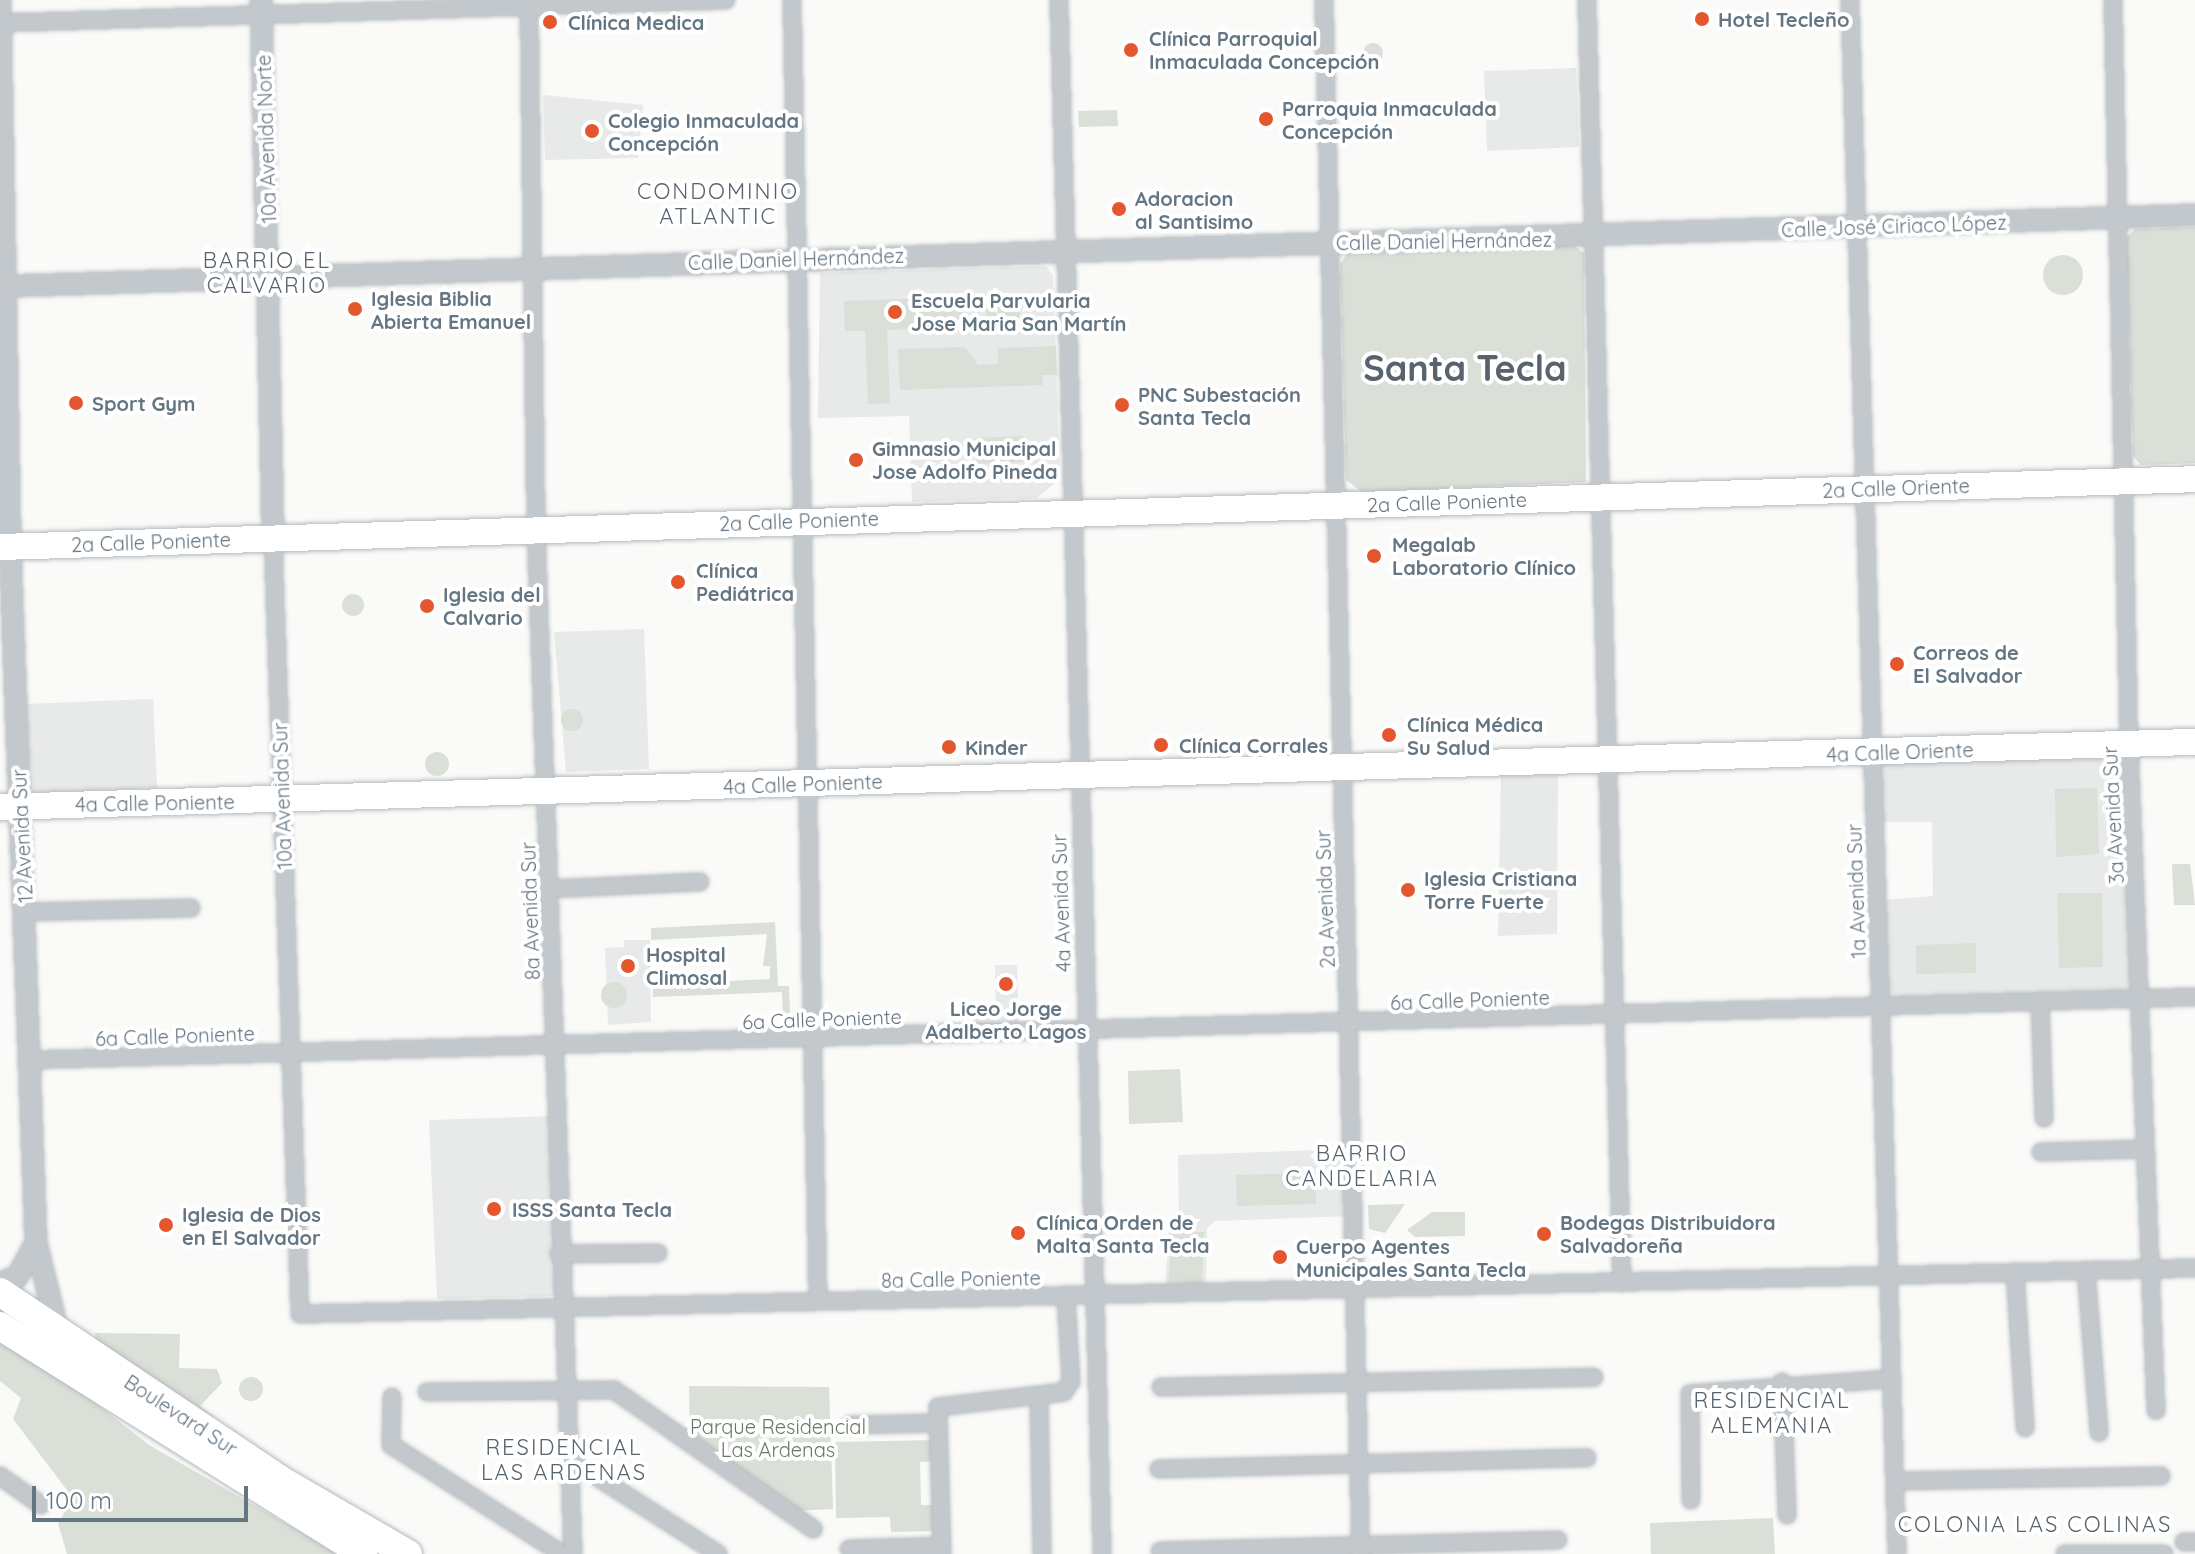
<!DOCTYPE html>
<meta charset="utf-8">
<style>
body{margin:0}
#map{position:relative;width:2195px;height:1554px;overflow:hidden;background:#fafaf8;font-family:Quicksand,sans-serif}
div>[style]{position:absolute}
.built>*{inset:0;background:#e8e9e9}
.green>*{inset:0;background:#dadfd7}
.round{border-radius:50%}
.roads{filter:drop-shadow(0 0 2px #b5babe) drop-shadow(0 0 2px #b5babe)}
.minor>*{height:16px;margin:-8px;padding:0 8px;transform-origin:8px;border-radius:8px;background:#c3c8cc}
.tertiary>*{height:20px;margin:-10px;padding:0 10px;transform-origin:10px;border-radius:10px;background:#c3c8cc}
.primary>*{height:26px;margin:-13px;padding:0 13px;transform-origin:13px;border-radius:13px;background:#fff}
.trunk>*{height:28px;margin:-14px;padding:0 14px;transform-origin:14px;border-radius:14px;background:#fff}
.dots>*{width:22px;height:22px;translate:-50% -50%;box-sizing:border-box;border:4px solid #fff;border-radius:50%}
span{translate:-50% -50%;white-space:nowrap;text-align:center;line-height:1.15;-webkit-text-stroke:8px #fff;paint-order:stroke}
.poi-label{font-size:20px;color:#657683;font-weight:700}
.left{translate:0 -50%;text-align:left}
.street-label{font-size:20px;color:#657683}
.park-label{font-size:20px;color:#687a64}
.neighbourhood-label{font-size:22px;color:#57646e;letter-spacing:2px}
.town-label{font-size:36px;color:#57646e;font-weight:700}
.scale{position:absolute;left:32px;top:1486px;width:216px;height:36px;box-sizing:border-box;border:4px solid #657683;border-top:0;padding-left:10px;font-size:24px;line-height:28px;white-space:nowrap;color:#657683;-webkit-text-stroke:6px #fff;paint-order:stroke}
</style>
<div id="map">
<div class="built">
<div style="clip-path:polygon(1576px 68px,1579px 147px,1487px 151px,1484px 71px)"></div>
<div style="clip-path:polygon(543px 95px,643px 105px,638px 158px,545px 160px)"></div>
<div style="clip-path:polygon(1046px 266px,1053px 276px,1060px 479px,1037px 498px,912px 502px,909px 416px,818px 418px,820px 273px)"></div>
<div style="clip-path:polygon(644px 629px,649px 769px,566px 772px,554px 632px)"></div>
<div style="clip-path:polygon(153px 699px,157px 788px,28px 793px,24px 704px)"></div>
<div style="clip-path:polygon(1877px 750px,2131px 754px,2137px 981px,2122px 995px,1891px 1003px,1882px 985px,1882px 900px,1933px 896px,1932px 822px,1880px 822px)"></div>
<div style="clip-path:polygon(1558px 772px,1557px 934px,1498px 936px,1501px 774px)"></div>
<div style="clip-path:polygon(624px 940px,650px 940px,651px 1022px,608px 1025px,605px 948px,624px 947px)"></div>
<div style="clip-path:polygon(995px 965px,1017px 965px,1019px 1028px,972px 1030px,971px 1004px,996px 1003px)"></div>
<div style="clip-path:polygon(554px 1116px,557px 1296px,437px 1299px,429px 1120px)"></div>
<div style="clip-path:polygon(1350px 1149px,1352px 1216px,1215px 1221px,1207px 1228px,1206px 1288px,1165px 1288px,1169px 1229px,1179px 1229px,1178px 1155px)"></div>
</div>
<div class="green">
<div class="round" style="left:1363px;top:43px;width:20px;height:20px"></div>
<div style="clip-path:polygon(1117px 110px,1118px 126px,1079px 127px,1078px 111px)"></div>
<div style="clip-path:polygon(2195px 227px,2195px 463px,2141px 465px,2133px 456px,2126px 238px,2135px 229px)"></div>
<div style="clip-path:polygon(1573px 245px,1584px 253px,1586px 482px,1362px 492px,1346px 480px,1340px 264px,1347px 254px)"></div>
<div class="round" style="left:2043px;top:255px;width:40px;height:40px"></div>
<div class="round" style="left:986px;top:295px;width:34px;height:34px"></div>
<div style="clip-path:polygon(962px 297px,963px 327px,887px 330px,890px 403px,868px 404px,865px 331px,845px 331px,844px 301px)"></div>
<div style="clip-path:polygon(1056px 346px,1057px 375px,1042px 375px,1043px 385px,900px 390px,898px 349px,965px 347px,978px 365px,998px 364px,998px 348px)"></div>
<div style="clip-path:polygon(1023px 436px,1023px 462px,976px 464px,975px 438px)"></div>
<div class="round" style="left:342px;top:594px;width:22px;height:22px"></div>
<div class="round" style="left:561px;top:709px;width:22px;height:22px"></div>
<div class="round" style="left:425px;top:752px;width:24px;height:24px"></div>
<div style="clip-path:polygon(2097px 788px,2099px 854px,2056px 857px,2055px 789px)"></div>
<div style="clip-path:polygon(2172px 864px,2190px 864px,2195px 905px,2174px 905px)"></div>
<div style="clip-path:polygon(2057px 893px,2102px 893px,2103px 967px,2059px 968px)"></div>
<div style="clip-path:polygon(775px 922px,778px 986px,789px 986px,791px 1037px,784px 1037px,782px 992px,653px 997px,653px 985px,770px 979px,770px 966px,763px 966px,767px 934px,651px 940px,651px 928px)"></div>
<div style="clip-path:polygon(1976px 943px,1976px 973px,1916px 974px,1916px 945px)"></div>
<div class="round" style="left:601px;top:982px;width:26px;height:26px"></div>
<div style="clip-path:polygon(1180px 1069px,1183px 1122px,1129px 1124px,1128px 1071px)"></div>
<div style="clip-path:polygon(1316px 1173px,1316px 1204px,1237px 1206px,1236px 1175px)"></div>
<div style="clip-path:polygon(1405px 1204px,1385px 1233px,1369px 1229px,1368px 1205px)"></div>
<div style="clip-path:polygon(1432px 1212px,1465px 1212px,1465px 1236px,1415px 1237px,1407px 1230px)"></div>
<div style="clip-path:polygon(1204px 1232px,1202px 1285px,1168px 1286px,1172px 1233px)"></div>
<div style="clip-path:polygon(0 1328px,149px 1445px,339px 1554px,67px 1554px,58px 1523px,73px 1498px,13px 1419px,21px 1398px,0 1381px)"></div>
<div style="clip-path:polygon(95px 1333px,180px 1334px,179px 1368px,217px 1369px,222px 1383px,200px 1406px,214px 1417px,208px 1425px,96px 1348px)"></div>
<div class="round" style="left:239px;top:1377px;width:24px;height:24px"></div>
<div style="clip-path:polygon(689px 1386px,829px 1387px,833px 1509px,795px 1511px,690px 1444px)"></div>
<div style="clip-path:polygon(937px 1440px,937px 1461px,920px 1462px,921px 1505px,938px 1505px,938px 1531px,891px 1532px,890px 1517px,836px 1518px,835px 1442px)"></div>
<div style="clip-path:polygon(1773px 1518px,1775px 1554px,1651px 1554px,1650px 1523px)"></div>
</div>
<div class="roads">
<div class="minor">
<div style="left:529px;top:0;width:531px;rotate:89.24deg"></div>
<div style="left:536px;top:531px;width:1024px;rotate:87.93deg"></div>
<div style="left:792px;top:0;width:1301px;rotate:88.86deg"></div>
<div style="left:1059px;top:0;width:1555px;rotate:88.41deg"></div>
<div style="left:1324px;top:0;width:1554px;rotate:88.64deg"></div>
<div style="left:1587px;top:0;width:1283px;rotate:88.44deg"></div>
<div style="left:1850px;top:0;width:1555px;rotate:88.27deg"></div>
<div style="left:2113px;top:0;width:744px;rotate:88.77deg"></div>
<div style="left:2129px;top:744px;width:667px;rotate:87.68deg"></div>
<div style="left:0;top:23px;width:726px;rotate:-1.81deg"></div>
<div style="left:273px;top:538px;width:776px;rotate:88.01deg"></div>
<div style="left:300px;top:1314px;width:1896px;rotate:-1.39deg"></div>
<div style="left:549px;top:889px;width:151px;rotate:-2.7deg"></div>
<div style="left:26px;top:912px;width:165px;rotate:-1.4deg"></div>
<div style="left:2040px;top:1002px;width:116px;rotate:88deg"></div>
<div style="left:31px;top:1060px;width:2165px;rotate:-1.67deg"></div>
<div style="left:2041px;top:1152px;width:104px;rotate:-1.7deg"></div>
<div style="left:559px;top:1254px;width:99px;rotate:-0.6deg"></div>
<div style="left:2086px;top:1270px;width:163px;rotate:85.4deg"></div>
<div style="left:2015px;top:1272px;width:156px;rotate:86.3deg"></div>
<div style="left:1782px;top:1382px;width:133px;rotate:87.8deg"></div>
<div style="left:1161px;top:1387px;width:433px;rotate:-1.3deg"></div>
<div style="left:427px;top:1392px;width:187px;rotate:-0.6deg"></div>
<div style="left:614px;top:1390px;width:243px;rotate:34.9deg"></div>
<div style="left:392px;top:1397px;width:48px;rotate:91.2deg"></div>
<div style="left:391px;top:1445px;width:203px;rotate:32.5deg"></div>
<div style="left:1039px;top:1399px;width:155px;rotate:88.9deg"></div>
<div style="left:851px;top:1425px;width:87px;rotate:-1.3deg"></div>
<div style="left:569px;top:1459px;width:177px;rotate:32.5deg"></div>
<div style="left:1159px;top:1469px;width:428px;rotate:-1.5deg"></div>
<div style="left:0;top:1476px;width:50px;rotate:35.3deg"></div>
<div style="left:1895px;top:1481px;width:266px;rotate:-1.1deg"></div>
<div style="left:1691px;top:1500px;width:106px;rotate:-90.5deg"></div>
<div style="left:1690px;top:1394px;width:202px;rotate:-4.3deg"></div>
<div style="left:2184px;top:1542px;width:11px"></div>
<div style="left:849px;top:1549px;width:93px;rotate:-1.8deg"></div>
<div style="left:1160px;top:1551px;width:398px;rotate:-1.6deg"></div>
<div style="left:942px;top:1554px;width:147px;rotate:-91.6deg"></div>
<div style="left:938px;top:1407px;width:127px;rotate:-6.8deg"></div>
<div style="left:1064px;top:1392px;width:13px;rotate:-58deg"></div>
<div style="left:1071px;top:1381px;width:83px;rotate:-93.4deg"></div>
<div style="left:2065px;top:1554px;width:99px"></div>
</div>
<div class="tertiary">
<div style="left:0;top:0;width:547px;rotate:88.95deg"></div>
<div style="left:10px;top:547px;width:696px;rotate:87.86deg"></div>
<div style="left:36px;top:1243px;width:92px;rotate:76.1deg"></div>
<div style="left:261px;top:0;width:538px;rotate:88.72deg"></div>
<div style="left:9px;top:286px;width:2187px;rotate:-1.86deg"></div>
<div style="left:0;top:1283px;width:18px;rotate:-19deg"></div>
<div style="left:17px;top:1277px;width:39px;rotate:-61deg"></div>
</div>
<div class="primary">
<div style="left:0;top:547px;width:2196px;rotate:-1.77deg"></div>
<div style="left:0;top:807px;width:2196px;rotate:-1.7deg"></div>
</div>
<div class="trunk">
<div style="left:0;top:1292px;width:336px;rotate:33.8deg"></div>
<div style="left:279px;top:1479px;width:149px;rotate:30.2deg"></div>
<div style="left:0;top:1326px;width:429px;rotate:32.1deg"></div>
</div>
</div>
<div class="dots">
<div style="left:1702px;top:19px;background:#e4572e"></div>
<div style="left:550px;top:22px;background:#e4572e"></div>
<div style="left:1131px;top:50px;background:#e4572e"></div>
<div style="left:1266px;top:119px;background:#e4572e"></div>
<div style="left:592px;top:131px;background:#e4572e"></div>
<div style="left:1119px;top:209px;background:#e4572e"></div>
<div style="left:355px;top:309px;background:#e4572e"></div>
<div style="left:895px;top:312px;background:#e4572e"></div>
<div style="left:76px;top:403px;background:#e4572e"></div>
<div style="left:1122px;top:405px;background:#e4572e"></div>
<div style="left:856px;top:460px;background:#e4572e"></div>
<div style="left:1374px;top:556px;background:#e4572e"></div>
<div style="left:678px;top:582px;background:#e4572e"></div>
<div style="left:427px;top:606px;background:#e4572e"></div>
<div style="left:1897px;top:664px;background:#e4572e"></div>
<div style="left:1389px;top:735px;background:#e4572e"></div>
<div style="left:1161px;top:745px;background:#e4572e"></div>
<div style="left:949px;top:747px;background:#e4572e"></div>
<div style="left:1408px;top:890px;background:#e4572e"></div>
<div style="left:628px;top:966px;background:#e4572e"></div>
<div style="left:1006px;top:984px;background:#e4572e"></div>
<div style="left:494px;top:1209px;background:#e4572e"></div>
<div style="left:166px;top:1225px;background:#e4572e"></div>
<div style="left:1018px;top:1233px;background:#e4572e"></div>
<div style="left:1544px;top:1234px;background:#e4572e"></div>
<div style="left:1280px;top:1257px;background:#e4572e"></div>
</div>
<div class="poi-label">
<span class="left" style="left:1718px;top:19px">Hotel Tecleño</span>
<span class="left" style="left:568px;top:22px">Clínica Medica</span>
<span class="left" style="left:1149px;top:50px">Clínica Parroquial<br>Inmaculada Concepción</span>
<span class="left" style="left:1282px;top:120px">Parroquia Inmaculada<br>Concepción</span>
<span class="left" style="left:608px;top:132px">Colegio Inmaculada<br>Concepción</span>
<span class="left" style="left:1135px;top:210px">Adoracion<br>al Santisimo</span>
<span class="left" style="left:371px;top:310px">Iglesia Biblia<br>Abierta Emanuel</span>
<span class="left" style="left:911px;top:312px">Escuela Parvularia<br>Jose Maria San Martín</span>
<span class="left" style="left:1138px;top:406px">PNC Subestación<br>Santa Tecla</span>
<span class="left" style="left:92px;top:403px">Sport Gym</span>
<span class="left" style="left:872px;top:460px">Gimnasio Municipal<br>Jose Adolfo Pineda</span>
<span class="left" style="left:1392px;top:556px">Megalab<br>Laboratorio Clínico</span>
<span class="left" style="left:696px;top:582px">Clínica<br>Pediátrica</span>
<span class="left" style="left:443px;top:606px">Iglesia del<br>Calvario</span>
<span class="left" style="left:1913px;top:664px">Correos de<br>El Salvador</span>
<span class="left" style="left:1407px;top:736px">Clínica Médica<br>Su Salud</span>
<span class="left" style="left:1179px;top:745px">Clínica Corrales</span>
<span class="left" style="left:965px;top:747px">Kinder</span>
<span class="left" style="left:1424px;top:890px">Iglesia Cristiana<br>Torre Fuerte</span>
<span class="left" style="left:646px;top:966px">Hospital<br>Climosal</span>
<span style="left:1006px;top:1020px">Liceo Jorge<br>Adalberto Lagos</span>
<span class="left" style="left:512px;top:1209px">ISSS Santa Tecla</span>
<span class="left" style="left:182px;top:1226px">Iglesia de Dios<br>en El Salvador</span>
<span class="left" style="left:1036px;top:1234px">Clínica Orden de<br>Malta Santa Tecla</span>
<span class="left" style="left:1560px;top:1234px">Bodegas Distribuidora<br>Salvadoreña</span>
<span class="left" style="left:1296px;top:1258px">Cuerpo Agentes<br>Municipales Santa Tecla</span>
</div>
<div class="street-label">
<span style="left:266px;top:139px;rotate:-92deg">10a Avenida Norte</span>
<span style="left:1894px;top:226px;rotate:-2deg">Calle José Ciriaco López</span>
<span style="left:1444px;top:241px;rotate:-1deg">Calle Daniel Hernández</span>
<span style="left:796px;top:259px;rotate:-2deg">Calle Daniel Hernández</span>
<span style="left:1896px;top:488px;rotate:-2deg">2a Calle Oriente</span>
<span style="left:1447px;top:502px;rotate:-2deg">2a Calle Poniente</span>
<span style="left:799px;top:521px;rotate:-2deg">2a Calle Poniente</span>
<span style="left:151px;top:542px;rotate:-2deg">2a Calle Poniente</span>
<span style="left:1900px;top:752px;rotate:-2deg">4a Calle Oriente</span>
<span style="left:803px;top:784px;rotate:-2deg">4a Calle Poniente</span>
<span style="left:282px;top:796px;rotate:-92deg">10a Avenida Sur</span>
<span style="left:155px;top:803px;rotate:-1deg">4a Calle Poniente</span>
<span style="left:2113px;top:815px;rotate:-93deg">3a Avenida Sur</span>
<span style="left:22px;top:836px;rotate:-93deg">12 Avenida Sur</span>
<span style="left:1856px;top:891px;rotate:-92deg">1a Avenida Sur</span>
<span style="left:1325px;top:899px;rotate:-92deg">2a Avenida Sur</span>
<span style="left:1061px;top:903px;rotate:-92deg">4a Avenida Sur</span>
<span style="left:530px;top:911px;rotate:-92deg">8a Avenida Sur</span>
<span style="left:1470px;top:1000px;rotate:-2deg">6a Calle Poniente</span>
<span style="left:822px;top:1019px;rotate:-2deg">6a Calle Poniente</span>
<span style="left:175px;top:1036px;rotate:-2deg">6a Calle Poniente</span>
<span style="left:961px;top:1279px;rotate:-1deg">8a Calle Poniente</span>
<span style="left:181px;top:1415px;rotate:33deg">Boulevard Sur</span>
</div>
<div class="park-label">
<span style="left:778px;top:1438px">Parque Residencial<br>Las Ardenas</span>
</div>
<div class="neighbourhood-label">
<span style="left:718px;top:204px">CONDOMINIO<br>ATLANTIC</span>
<span style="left:267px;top:273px">BARRIO EL<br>CALVARIO</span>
<span style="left:1362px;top:1166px">BARRIO<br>CANDELARIA</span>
<span style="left:1772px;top:1413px">RESIDENCIAL<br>ALEMANIA</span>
<span style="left:564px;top:1460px">RESIDENCIAL<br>LAS ARDENAS</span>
<span style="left:2035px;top:1525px">COLONIA LAS COLINAS</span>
</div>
<div class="town-label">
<span style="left:1465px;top:368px">Santa Tecla</span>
</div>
<div class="scale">100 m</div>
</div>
